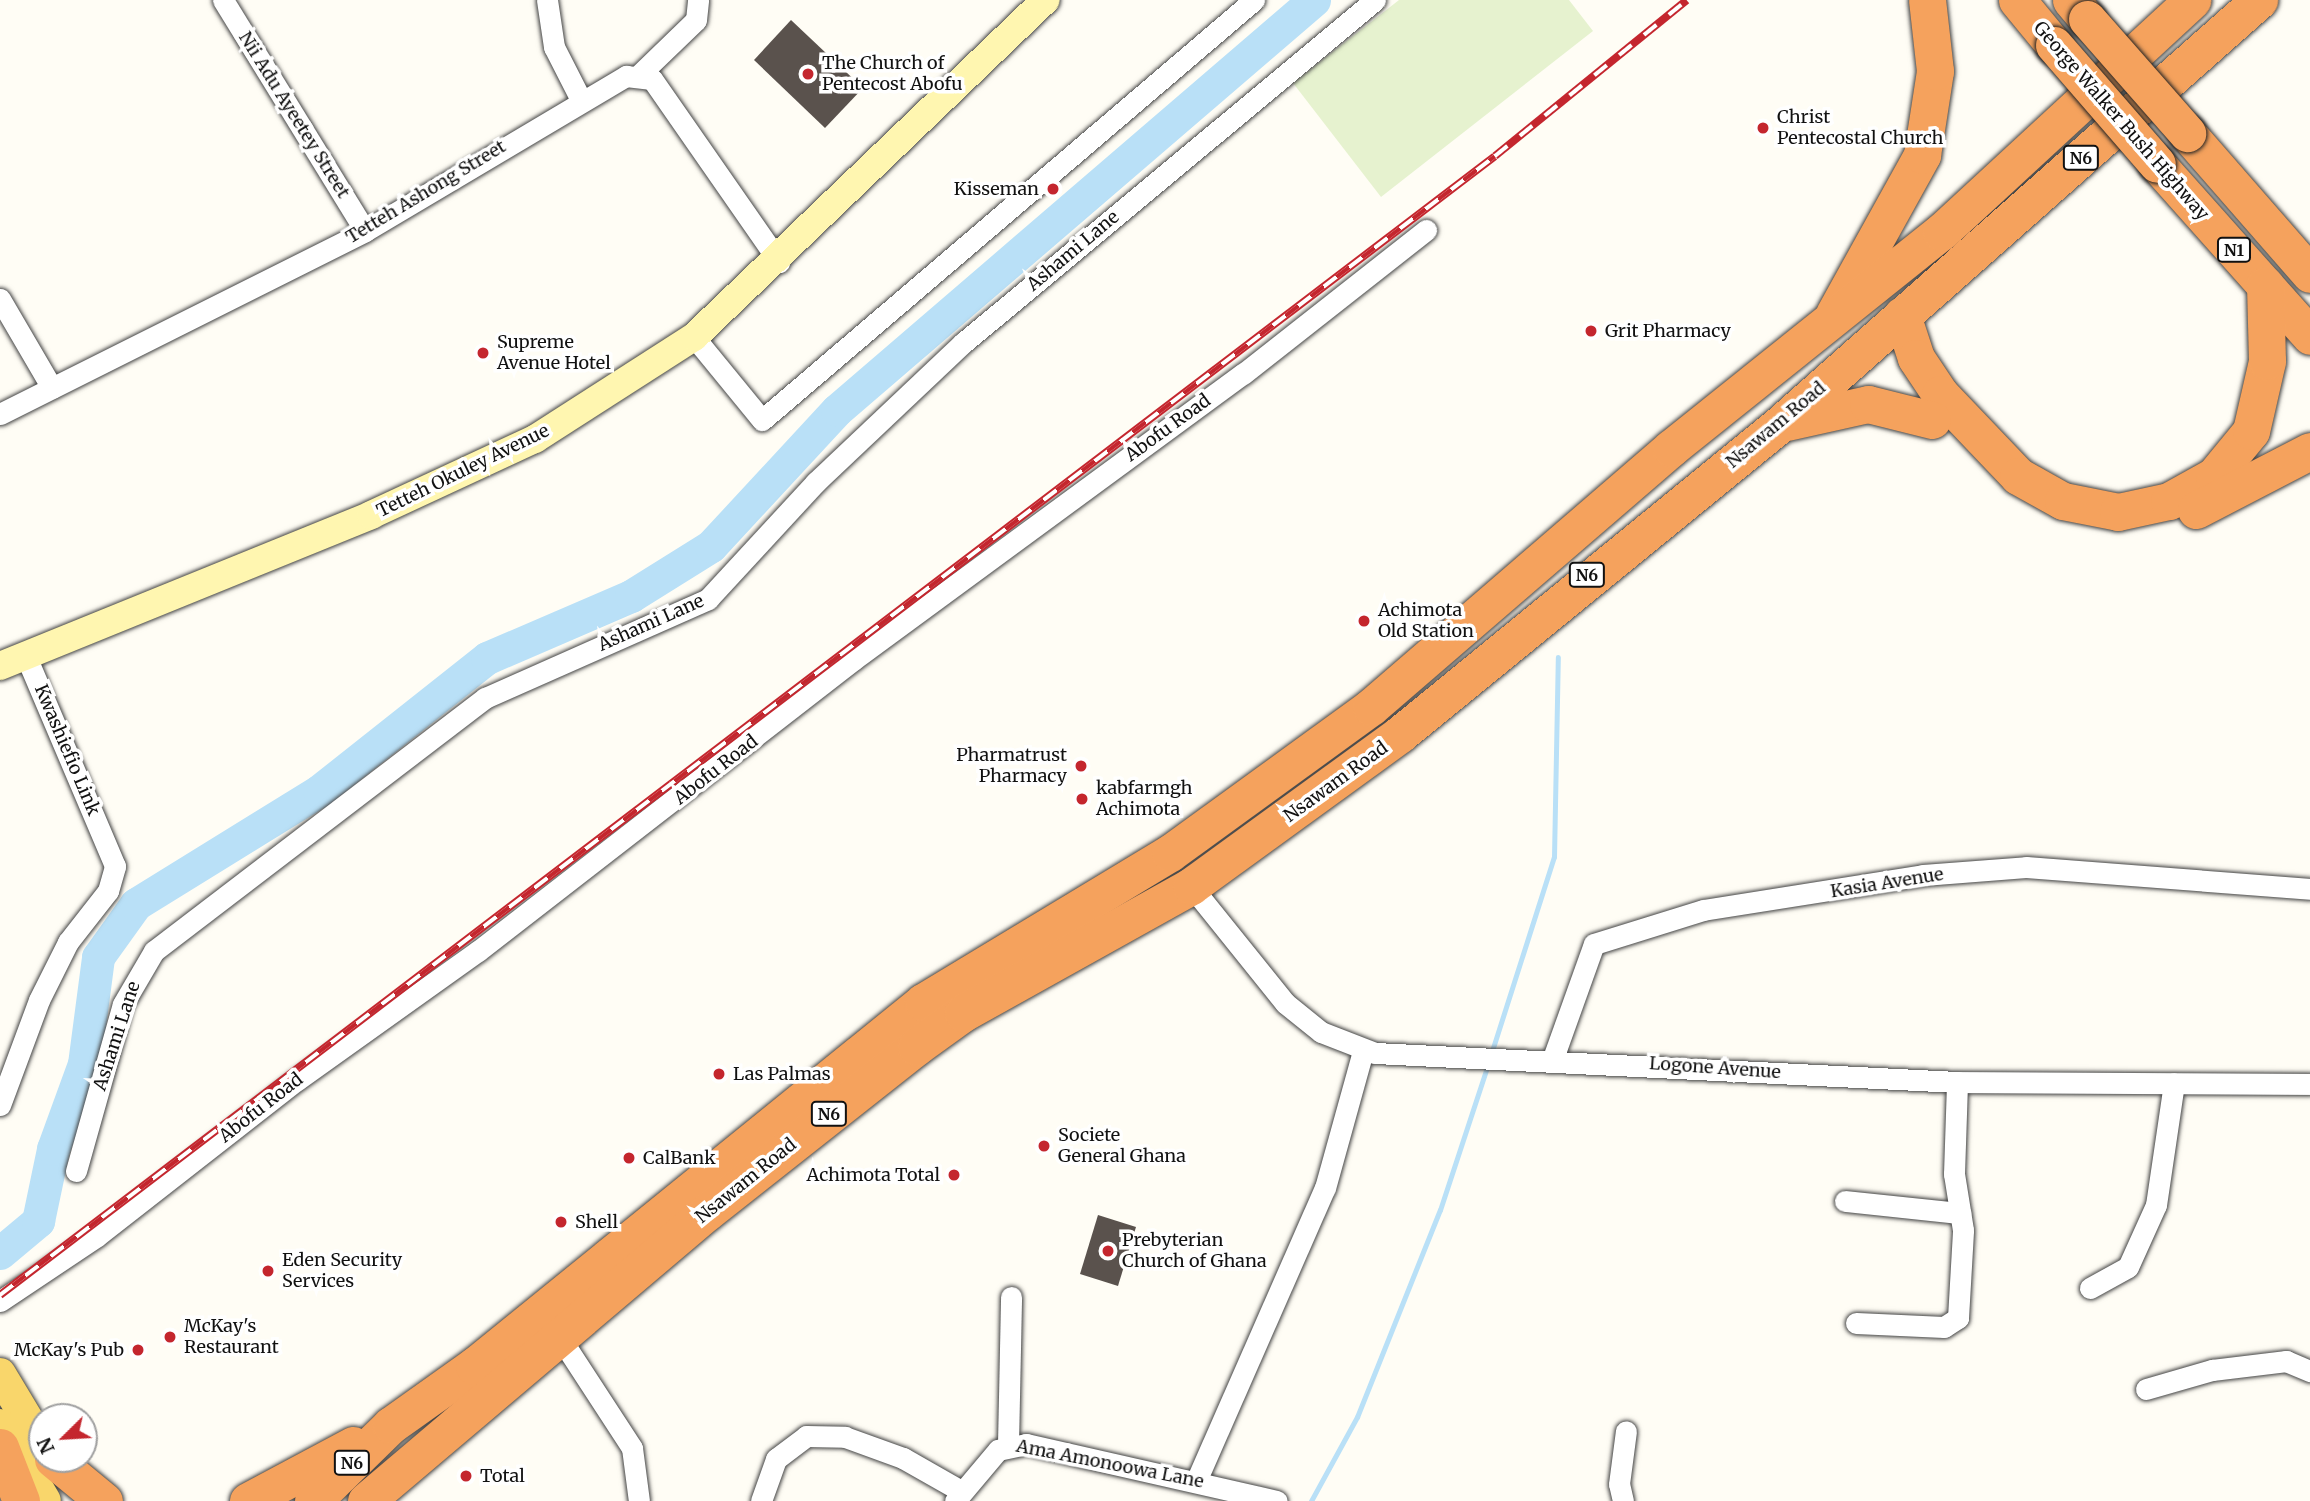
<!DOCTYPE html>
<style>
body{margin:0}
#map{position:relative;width:2310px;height:1501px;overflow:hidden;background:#fffdf5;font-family:Merriweather,serif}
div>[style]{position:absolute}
.pitch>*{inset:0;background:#e6f2cf}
.stream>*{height:5px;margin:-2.5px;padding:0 2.5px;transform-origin:2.5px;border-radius:2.5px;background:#b9e0f7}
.river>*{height:33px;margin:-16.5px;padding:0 16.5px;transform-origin:16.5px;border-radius:16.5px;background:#b9e0f7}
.building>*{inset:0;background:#5a524d}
.roads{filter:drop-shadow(0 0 2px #444) drop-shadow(0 0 2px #444)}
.street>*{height:21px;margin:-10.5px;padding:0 10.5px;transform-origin:10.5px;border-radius:10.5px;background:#fff}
.secondary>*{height:28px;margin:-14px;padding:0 14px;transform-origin:14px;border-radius:14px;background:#fff6b0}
.primary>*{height:32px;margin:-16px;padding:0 16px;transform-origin:16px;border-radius:16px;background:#f9d66b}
.highway>*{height:37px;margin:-18.5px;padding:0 18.5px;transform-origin:18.5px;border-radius:18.5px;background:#f5a25d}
.rail>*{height:8px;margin-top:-4px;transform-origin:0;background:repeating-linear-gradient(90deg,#fff 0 16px,#c4262e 0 32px);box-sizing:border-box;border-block:2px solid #c4262e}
.bridges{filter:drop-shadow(0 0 2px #222) drop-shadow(0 0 2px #222)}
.highway-bridge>*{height:37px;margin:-18.5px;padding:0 18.5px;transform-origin:18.5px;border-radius:18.5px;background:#f5a25d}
.dots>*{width:19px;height:19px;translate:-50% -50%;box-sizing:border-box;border:4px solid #fff;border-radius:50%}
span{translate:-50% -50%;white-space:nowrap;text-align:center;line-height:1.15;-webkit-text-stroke:7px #fff;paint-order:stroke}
.shield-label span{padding:2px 5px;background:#fff;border:2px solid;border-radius:5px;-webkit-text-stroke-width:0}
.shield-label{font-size:16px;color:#111;font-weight:700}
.poi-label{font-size:18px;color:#111}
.left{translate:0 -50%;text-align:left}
.right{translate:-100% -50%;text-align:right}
.street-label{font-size:18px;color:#111}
.north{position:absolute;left:28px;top:1403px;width:70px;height:70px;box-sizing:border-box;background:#fff;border:2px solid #a0a0a0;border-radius:50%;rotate:246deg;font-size:19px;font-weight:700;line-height:28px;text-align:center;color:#111}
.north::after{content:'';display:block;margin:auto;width:24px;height:32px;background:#c4262e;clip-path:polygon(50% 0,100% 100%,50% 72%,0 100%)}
</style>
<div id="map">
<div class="pitch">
<div style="clip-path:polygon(1399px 0,1569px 0,1593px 31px,1381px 197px,1293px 83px)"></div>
</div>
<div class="stream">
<div style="left:1491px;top:1054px;width:207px;rotate:-72.3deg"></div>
<div style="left:1554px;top:857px;width:200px;rotate:-88.9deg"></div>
<div style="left:1311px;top:1501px;width:96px;rotate:-61.3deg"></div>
<div style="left:1357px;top:1417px;width:223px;rotate:-68.2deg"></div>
<div style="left:1440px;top:1210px;width:154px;rotate:-71.8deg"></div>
</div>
<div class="river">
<div style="left:0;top:1253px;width:50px;rotate:-40.1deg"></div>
<div style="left:38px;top:1221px;width:74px;rotate:-78.2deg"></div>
<div style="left:53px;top:1149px;width:90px;rotate:-70deg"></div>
<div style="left:84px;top:1064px;width:108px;rotate:-82.5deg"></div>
<div style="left:98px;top:957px;width:65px;rotate:-54.4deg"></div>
<div style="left:136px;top:904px;width:215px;rotate:-31.7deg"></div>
<div style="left:319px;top:791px;width:214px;rotate:-38.4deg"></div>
<div style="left:487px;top:658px;width:157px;rotate:-23.3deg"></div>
<div style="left:631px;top:596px;width:94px;rotate:-32deg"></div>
<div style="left:711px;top:546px;width:185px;rotate:-47.2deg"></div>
<div style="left:837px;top:410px;width:629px;rotate:-40.68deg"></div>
</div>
<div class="building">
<div style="clip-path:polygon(791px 20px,863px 88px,825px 128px,754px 60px)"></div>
<div style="clip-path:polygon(1098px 1215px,1136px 1227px,1118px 1286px,1080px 1274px)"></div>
</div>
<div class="roads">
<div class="street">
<div style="left:223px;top:0;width:271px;rotate:58.4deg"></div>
<div style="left:547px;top:0;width:48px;rotate:81.5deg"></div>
<div style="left:554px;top:47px;width:57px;rotate:63deg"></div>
<div style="left:639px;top:75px;width:79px;rotate:-44deg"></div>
<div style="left:696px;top:20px;width:20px;rotate:-84deg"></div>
<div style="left:0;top:299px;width:103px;rotate:59.7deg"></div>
<div style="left:694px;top:337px;width:107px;rotate:50.7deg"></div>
<div style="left:762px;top:420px;width:647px;rotate:-40.49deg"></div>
<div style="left:0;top:414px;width:408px;rotate:-26.6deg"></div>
<div style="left:365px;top:231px;width:304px;rotate:-30.7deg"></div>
<div style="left:626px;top:76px;width:26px;rotate:7deg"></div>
<div style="left:652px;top:79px;width:223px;rotate:55.2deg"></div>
<div style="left:1191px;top:886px;width:150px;rotate:51.2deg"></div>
<div style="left:1285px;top:1003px;width:46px;rotate:38.9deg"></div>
<div style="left:1321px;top:1032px;width:58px;rotate:21.3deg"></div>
<div style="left:1375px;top:1053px;width:583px;rotate:2.85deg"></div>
<div style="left:1957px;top:1082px;width:353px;rotate:0.3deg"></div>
<div style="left:1552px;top:1061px;width:124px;rotate:-70.3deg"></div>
<div style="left:1594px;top:944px;width:114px;rotate:-17.3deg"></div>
<div style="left:1703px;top:910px;width:223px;rotate:-9deg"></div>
<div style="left:1923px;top:875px;width:103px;rotate:-4.4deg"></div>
<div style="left:2026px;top:867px;width:285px;rotate:4.4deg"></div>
<div style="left:0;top:1105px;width:112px;rotate:-69.6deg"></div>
<div style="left:39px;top:1000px;width:65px;rotate:-63.4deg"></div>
<div style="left:68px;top:942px;width:65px;rotate:-51.9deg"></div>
<div style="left:108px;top:891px;width:26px;rotate:-74deg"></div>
<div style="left:115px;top:866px;width:228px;rotate:-113deg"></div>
<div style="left:76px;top:1171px;width:173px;rotate:-74.3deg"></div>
<div style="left:123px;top:1004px;width:61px;rotate:-59.7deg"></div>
<div style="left:154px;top:951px;width:417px;rotate:-37.4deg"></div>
<div style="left:485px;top:698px;width:244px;rotate:-23.9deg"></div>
<div style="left:708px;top:599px;width:159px;rotate:-47.3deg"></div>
<div style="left:816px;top:482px;width:202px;rotate:-43.4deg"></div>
<div style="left:963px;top:343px;width:536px;rotate:-39.78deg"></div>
<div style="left:1845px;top:1201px;width:116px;rotate:6deg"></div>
<div style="left:2090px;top:1288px;width:43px;rotate:-28.9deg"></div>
<div style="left:2128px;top:1267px;width:68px;rotate:-65.7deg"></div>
<div style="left:2156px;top:1205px;width:123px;rotate:-81.6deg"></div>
<div style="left:0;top:1301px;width:117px;rotate:-33.8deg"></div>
<div style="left:97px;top:1236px;width:254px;rotate:-38deg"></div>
<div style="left:297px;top:1080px;width:222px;rotate:-35.5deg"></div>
<div style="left:478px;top:951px;width:475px;rotate:-37.8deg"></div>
<div style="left:853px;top:660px;width:484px;rotate:-36.3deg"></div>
<div style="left:1243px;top:374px;width:233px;rotate:-38.2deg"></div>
<div style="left:1856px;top:1323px;width:88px;rotate:2.6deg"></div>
<div style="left:1944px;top:1327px;width:17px;rotate:-33deg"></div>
<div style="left:1958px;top:1318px;width:88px;rotate:-86.7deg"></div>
<div style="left:1963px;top:1230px;width:57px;rotate:-99.1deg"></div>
<div style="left:1954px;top:1174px;width:92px;rotate:-88.1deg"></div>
<div style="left:559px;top:1336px;width:134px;rotate:56.9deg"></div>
<div style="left:632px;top:1448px;width:53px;rotate:82.5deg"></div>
<div style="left:2146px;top:1389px;width:69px;rotate:-16.1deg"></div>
<div style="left:2212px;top:1370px;width:75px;rotate:-6.9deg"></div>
<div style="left:2286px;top:1361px;width:26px;rotate:23deg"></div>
<div style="left:1008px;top:1444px;width:147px;rotate:-88.8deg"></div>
<div style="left:1197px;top:1479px;width:318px;rotate:-66.3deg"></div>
<div style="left:1325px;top:1188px;width:142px;rotate:-74.5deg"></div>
<div style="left:761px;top:1501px;width:45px;rotate:-70.3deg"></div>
<div style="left:776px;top:1459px;width:38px;rotate:-37deg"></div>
<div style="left:806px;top:1436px;width:39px;rotate:1deg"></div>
<div style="left:845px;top:1437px;width:62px;rotate:19.9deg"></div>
<div style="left:903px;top:1458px;width:67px;rotate:29.6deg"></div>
<div style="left:955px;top:1501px;width:67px;rotate:-49.9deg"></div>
<div style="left:998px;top:1450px;width:29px;rotate:-12deg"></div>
<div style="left:1026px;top:1444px;width:257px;rotate:12.8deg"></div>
<div style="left:1623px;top:1501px;width:17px;rotate:-103deg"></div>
<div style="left:1619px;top:1484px;width:53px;rotate:-82.5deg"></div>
</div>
<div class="secondary">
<div style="left:0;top:666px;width:401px;rotate:-22.1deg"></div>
<div style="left:371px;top:515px;width:181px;rotate:-24.9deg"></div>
<div style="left:535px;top:439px;width:189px;rotate:-32.7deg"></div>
<div style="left:694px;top:337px;width:487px;rotate:-43.8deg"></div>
</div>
<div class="primary">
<div style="left:0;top:1374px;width:82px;rotate:59deg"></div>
<div style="left:0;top:1425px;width:88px;rotate:59.4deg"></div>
</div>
<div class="highway">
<div style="left:2017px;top:0;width:58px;rotate:50.6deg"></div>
<div style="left:2071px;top:0;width:25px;rotate:50deg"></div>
<div style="left:2187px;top:133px;width:187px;rotate:48.9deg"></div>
<div style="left:2157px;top:164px;width:230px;rotate:48.3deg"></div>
<div style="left:1834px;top:314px;width:182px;rotate:-61deg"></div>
<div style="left:1922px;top:155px;width:85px;rotate:-81.2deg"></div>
<div style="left:1935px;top:71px;width:71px;rotate:-96.4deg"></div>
<div style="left:1902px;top:315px;width:45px;rotate:72deg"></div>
<div style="left:1916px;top:358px;width:43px;rotate:56.3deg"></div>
<div style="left:1940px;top:394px;width:113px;rotate:46.4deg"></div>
<div style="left:2018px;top:476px;width:51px;rotate:29.1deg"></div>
<div style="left:2063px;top:501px;width:56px;rotate:11.3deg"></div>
<div style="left:2118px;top:512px;width:52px;rotate:-12.2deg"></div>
<div style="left:2169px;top:501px;width:51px;rotate:-29.1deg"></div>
<div style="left:2214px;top:476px;width:58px;rotate:-50.6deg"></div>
<div style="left:2251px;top:431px;width:72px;rotate:-77.1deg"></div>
<div style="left:2267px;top:361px;width:76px;rotate:-91.5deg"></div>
<div style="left:1787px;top:422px;width:83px;rotate:-12.5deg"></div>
<div style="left:1868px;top:404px;width:66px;rotate:14deg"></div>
<div style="left:2196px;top:510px;width:128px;rotate:-27.4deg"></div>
<div style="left:0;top:1447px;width:58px;rotate:68.7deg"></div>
<div style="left:53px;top:1459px;width:66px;rotate:39.5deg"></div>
<div style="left:248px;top:1501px;width:119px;rotate:-28.1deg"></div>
<div style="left:313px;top:1501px;width:109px;rotate:-44.3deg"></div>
<div style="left:391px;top:1425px;width:102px;rotate:-35.4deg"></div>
<div style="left:474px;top:1366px;width:578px;rotate:-39.03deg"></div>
<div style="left:923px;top:1002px;width:288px;rotate:-31.1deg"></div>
<div style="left:1170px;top:853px;width:248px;rotate:-36deg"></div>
<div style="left:1371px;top:707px;width:396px;rotate:-40.8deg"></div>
<div style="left:1671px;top:448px;width:346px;rotate:-38.7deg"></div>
<div style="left:1941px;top:232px;width:342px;rotate:-42.7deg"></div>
<div style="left:366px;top:1501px;width:447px;rotate:-40.3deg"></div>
<div style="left:707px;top:1212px;width:266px;rotate:-38.3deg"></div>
<div style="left:916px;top:1047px;width:58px;rotate:-35.9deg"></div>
<div style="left:963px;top:1013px;width:261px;rotate:-29.1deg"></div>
<div style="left:1191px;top:886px;width:258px;rotate:-36deg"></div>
<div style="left:1400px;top:734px;width:490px;rotate:-39.2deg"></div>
<div style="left:1780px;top:424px;width:640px;rotate:-41.51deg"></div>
</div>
</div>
<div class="rail">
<div style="left:0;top:1295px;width:1879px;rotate:-37.3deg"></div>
<div style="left:1495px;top:156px;width:247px;rotate:-39.1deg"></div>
</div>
<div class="bridges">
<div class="highway-bridge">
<div style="left:2087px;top:19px;width:152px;rotate:48.7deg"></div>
<div style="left:2054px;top:45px;width:157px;rotate:49.1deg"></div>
</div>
</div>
<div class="dots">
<div style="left:808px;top:74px;background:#c4262e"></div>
<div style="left:1763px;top:128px;background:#c4262e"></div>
<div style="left:1053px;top:189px;background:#c4262e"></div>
<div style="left:1591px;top:331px;background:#c4262e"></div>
<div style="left:483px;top:353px;background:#c4262e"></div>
<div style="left:1364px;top:621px;background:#c4262e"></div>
<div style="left:1081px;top:766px;background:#c4262e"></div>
<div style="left:1082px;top:799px;background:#c4262e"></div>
<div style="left:719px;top:1074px;background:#c4262e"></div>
<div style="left:1044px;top:1146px;background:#c4262e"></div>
<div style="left:629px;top:1158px;background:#c4262e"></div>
<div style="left:954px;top:1175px;background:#c4262e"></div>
<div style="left:561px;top:1222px;background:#c4262e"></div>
<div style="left:1108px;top:1251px;background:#c4262e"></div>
<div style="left:268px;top:1271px;background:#c4262e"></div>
<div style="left:170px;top:1337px;background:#c4262e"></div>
<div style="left:138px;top:1350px;background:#c4262e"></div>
<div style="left:466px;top:1476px;background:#c4262e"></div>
</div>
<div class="shield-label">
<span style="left:2081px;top:158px">N6</span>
<span style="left:2234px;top:250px">N1</span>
<span style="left:1587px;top:575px">N6</span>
<span style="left:829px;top:1114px">N6</span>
<span style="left:352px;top:1463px">N6</span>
</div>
<div class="poi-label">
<span class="left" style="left:822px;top:74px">The Church of<br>Pentecost Abofu</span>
<span class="left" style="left:1777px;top:128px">Christ<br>Pentecostal Church</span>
<span class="right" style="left:1039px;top:189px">Kisseman</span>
<span class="left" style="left:1605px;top:331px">Grit Pharmacy</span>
<span class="left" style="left:497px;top:353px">Supreme<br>Avenue Hotel</span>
<span class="left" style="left:1378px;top:621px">Achimota<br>Old Station</span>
<span class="right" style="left:1067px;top:766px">Pharmatrust<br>Pharmacy</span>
<span class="left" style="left:1096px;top:799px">kabfarmgh<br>Achimota</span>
<span class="left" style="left:733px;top:1074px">Las Palmas</span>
<span class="left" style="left:1058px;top:1146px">Societe<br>General Ghana</span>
<span class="left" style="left:643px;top:1158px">CalBank</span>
<span class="right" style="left:940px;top:1175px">Achimota Total</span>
<span class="left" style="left:575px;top:1222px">Shell</span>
<span class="left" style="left:1122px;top:1251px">Prebyterian<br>Church of Ghana</span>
<span class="left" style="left:282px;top:1271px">Eden Security<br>Services</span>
<span class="left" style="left:184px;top:1337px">McKay's<br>Restaurant</span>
<span class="right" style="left:124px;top:1350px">McKay's Pub</span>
<span class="left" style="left:480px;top:1476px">Total</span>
</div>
<div class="street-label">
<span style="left:294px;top:115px;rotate:58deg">Nii Adu Ayeetey Street</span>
<span style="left:2121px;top:121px;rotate:49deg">George Walker Bush Highway</span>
<span style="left:426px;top:192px;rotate:-31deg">Tetteh Ashong Street</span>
<span style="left:1073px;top:251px;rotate:-40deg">Ashami Lane</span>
<span style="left:1776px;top:425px;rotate:-40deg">Nsawam Road</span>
<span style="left:1168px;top:428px;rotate:-36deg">Abofu Road</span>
<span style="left:463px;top:471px;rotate:-26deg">Tetteh Okuley Avenue</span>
<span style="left:651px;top:623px;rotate:-24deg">Ashami Lane</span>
<span style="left:67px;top:750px;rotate:67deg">Kwashiefio Link</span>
<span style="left:716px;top:770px;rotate:-38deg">Abofu Road</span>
<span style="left:1336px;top:782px;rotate:-36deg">Nsawam Road</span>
<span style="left:1887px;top:883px;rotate:-9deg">Kasia Avenue</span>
<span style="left:117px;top:1036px;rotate:-72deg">Ashami Lane</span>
<span style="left:1715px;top:1068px;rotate:4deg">Logone Avenue</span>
<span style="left:261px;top:1108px;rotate:-38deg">Abofu Road</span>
<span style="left:746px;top:1181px;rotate:-39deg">Nsawam Road</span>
<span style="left:1110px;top:1464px;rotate:11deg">Ama Amonoowa Lane</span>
</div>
<div class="north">N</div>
</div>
